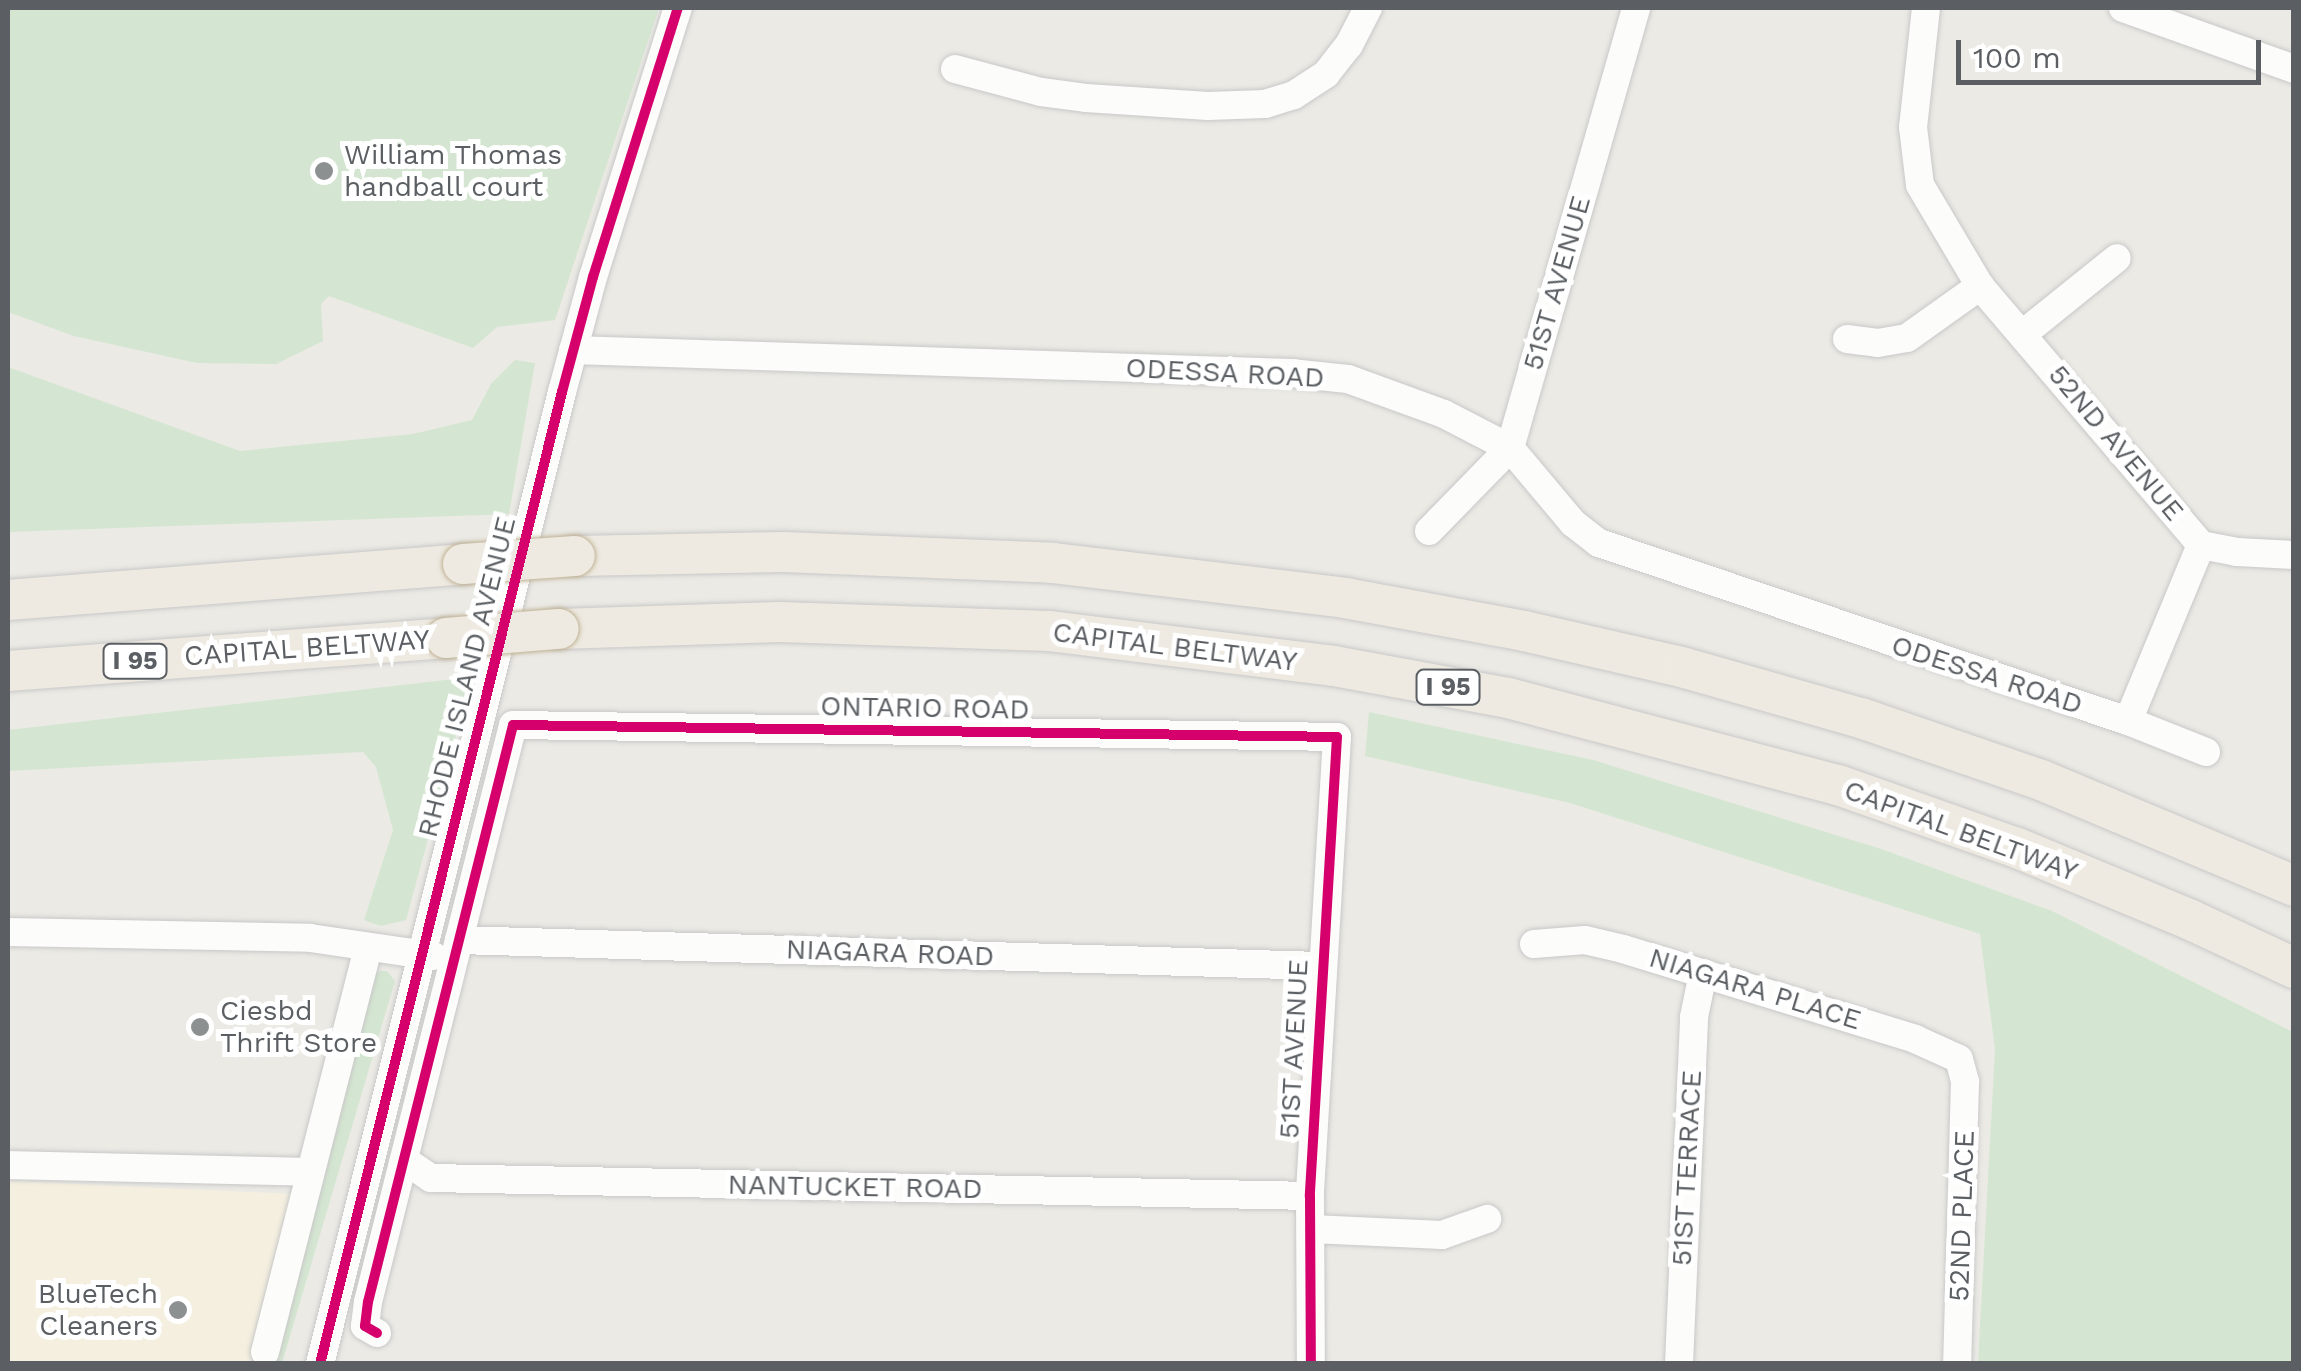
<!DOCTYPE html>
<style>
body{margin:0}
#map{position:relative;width:2301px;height:1371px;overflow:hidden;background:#ebeae5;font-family:"Work Sans",sans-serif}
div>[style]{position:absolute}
.commercial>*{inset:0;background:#f4efdf}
.green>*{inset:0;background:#d4e6d1}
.roads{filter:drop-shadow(0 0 2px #c8c8c8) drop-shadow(0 0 2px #c8c8c8)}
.minor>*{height:28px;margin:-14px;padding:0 14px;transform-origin:14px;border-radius:14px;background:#fcfcfb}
.highway>*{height:40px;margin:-20px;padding:0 20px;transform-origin:20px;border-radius:20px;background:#eeeae1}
.bridges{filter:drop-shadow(0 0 2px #c0b295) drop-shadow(0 0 2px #c0b295)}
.highway-bridge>*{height:40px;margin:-20px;padding:0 20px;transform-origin:20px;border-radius:20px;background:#eeeae1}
.cycleway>*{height:10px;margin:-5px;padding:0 5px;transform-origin:5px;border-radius:5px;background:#d6006c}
.dots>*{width:28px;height:28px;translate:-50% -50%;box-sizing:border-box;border:5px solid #fff;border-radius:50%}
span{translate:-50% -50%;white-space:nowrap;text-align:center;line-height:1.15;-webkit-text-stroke:10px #fff;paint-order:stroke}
.shield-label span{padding:2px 8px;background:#fff;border:2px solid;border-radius:8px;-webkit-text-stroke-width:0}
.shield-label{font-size:25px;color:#5b5f63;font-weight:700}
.poi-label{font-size:28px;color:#5b5f63}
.left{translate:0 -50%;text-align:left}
.right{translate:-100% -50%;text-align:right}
.street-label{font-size:28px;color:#5b5f63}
.frame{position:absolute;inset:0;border:10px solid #5b5f63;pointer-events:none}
.scale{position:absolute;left:1956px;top:40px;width:305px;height:45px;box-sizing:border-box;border:5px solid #5b5f63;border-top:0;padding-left:12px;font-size:30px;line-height:35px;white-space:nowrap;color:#5b5f63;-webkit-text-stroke:8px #fff;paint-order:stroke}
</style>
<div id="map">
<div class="commercial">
<div style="clip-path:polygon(8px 1181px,293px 1194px,250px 1363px,8px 1364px)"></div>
</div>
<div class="green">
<div style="clip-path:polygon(8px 8px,659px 8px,555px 320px,497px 327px,473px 348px,329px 296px,321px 304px,323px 341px,276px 364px,197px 363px,74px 336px,8px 312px)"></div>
<div style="clip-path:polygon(515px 360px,535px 363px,509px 514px,8px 532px,8px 367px,240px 451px,413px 434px,472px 420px,491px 384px)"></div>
<div style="clip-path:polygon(472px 677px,406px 920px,381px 926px,364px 920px,393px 830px,376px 767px,363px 752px,8px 771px,8px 730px)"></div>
<div style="clip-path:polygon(1369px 712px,1593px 760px,1881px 849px,2052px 911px,2293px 1032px,2293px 1363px,1978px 1363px,1995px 1049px,1980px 934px,1570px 803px,1365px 756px)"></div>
<div style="clip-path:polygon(380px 971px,387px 971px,395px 981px,282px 1363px,276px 1364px,374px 975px)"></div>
</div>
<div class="roads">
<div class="minor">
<div style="left:1926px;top:8px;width:120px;rotate:96.2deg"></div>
<div style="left:1913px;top:127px;width:58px;rotate:83.1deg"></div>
<div style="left:1920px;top:185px;width:117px;rotate:59.3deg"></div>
<div style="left:1980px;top:286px;width:340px;rotate:49.5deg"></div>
<div style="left:2123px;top:8px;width:182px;rotate:19.6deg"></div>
<div style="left:955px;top:69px;width:89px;rotate:15deg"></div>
<div style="left:1041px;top:92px;width:45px;rotate:7.6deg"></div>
<div style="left:1086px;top:98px;width:122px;rotate:3.8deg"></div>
<div style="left:1208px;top:106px;width:57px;rotate:-2deg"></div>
<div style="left:1265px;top:104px;width:30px;rotate:-17deg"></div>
<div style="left:1294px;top:95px;width:38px;rotate:-33deg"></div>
<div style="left:1326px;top:74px;width:37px;rotate:-52deg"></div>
<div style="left:1349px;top:45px;width:42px;rotate:-62.8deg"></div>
<div style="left:2024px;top:333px;width:119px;rotate:-38.9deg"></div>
<div style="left:1847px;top:339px;width:31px;rotate:7deg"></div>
<div style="left:1878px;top:343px;width:29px;rotate:-10deg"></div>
<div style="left:1907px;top:338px;width:90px;rotate:-35.5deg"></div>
<div style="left:573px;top:350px;width:718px;rotate:1.83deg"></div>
<div style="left:1291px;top:373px;width:57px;rotate:6deg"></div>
<div style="left:1348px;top:379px;width:102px;rotate:20deg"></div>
<div style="left:1444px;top:414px;width:74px;rotate:27.3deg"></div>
<div style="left:1510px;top:448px;width:98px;rotate:50deg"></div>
<div style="left:1573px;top:523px;width:33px;rotate:38deg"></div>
<div style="left:1599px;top:543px;width:558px;rotate:18.6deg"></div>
<div style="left:2128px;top:721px;width:84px;rotate:21.7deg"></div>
<div style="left:1429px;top:531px;width:116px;rotate:-45.7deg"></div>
<div style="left:1510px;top:448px;width:458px;rotate:-74deg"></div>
<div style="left:2201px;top:545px;width:37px;rotate:11deg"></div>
<div style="left:2237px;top:552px;width:57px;rotate:3deg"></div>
<div style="left:2128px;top:721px;width:191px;rotate:-67.5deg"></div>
<div style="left:8px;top:932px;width:302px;rotate:1.1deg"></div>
<div style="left:310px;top:938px;width:125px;rotate:8.3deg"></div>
<div style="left:459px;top:940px;width:861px;rotate:1.73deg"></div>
<div style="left:1534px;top:944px;width:51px;rotate:-4.5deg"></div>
<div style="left:1585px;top:940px;width:39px;rotate:13deg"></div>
<div style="left:1623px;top:949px;width:306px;rotate:17.1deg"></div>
<div style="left:1915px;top:1039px;width:48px;rotate:24.4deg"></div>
<div style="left:1959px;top:1059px;width:24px;rotate:75deg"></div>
<div style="left:1965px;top:1082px;width:282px;rotate:91.6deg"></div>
<div style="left:404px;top:1160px;width:32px;rotate:34deg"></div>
<div style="left:431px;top:1178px;width:879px;rotate:1.17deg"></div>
<div style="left:8px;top:1165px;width:300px;rotate:1.3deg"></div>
<div style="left:1312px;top:1229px;width:130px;rotate:2.6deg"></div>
<div style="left:1442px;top:1235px;width:48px;rotate:-19.6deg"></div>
<div style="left:377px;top:1333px;width:14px;rotate:-150deg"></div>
<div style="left:365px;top:1326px;width:24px;rotate:-83deg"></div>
<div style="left:368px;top:1302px;width:595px;rotate:-75.89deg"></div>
<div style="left:513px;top:725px;width:824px;rotate:0.83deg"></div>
<div style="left:1337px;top:737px;width:460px;rotate:93.4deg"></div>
<div style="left:1310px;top:1196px;width:168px;rotate:89.7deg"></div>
<div style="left:265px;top:1352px;width:416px;rotate:-75.7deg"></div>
<div style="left:320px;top:1364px;width:1002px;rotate:-76.02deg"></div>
<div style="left:562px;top:392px;width:119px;rotate:-74.9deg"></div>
<div style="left:593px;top:277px;width:282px;rotate:-72.5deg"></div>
<div style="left:1679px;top:1364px;width:347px;rotate:-87.5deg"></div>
<div style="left:1694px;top:1017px;width:45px;rotate:-78.4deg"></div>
</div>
<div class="highway">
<div style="left:575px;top:556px;width:208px;rotate:-1.1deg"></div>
<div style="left:783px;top:552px;width:270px;rotate:2.3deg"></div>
<div style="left:1053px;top:563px;width:294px;rotate:6.8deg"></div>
<div style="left:1345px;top:598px;width:182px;rotate:10.4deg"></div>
<div style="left:1524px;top:631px;width:165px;rotate:12.9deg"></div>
<div style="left:1685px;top:668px;width:183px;rotate:15.9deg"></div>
<div style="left:1861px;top:718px;width:190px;rotate:19deg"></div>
<div style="left:2041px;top:780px;width:274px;rotate:22.7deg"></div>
<div style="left:8px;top:600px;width:456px;rotate:-4.5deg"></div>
<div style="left:559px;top:629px;width:220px;rotate:-1.8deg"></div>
<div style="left:779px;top:622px;width:271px;rotate:1.9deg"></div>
<div style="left:1050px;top:631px;width:286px;rotate:7deg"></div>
<div style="left:1334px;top:666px;width:177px;rotate:10.4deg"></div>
<div style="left:1508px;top:698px;width:341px;rotate:14.8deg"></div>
<div style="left:1838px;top:785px;width:190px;rotate:19.4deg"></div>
<div style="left:2017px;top:848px;width:188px;rotate:22.5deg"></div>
<div style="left:2191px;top:920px;width:114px;rotate:25deg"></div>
<div style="left:8px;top:671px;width:439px;rotate:-4.3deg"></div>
</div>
</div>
<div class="bridges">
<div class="highway-bridge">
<div style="left:463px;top:564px;width:112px;rotate:-4.1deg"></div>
<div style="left:446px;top:638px;width:113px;rotate:-4.6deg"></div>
</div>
</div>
<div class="cycleway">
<div style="left:377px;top:1333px;width:14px;rotate:-150deg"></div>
<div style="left:365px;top:1326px;width:24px;rotate:-83deg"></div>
<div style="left:368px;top:1302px;width:595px;rotate:-75.89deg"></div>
<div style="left:513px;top:725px;width:824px;rotate:0.83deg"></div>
<div style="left:1337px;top:737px;width:460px;rotate:93.4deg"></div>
<div style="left:1310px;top:1196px;width:168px;rotate:89.7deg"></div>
<div style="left:320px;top:1364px;width:1002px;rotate:-76.02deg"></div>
<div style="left:562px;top:392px;width:119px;rotate:-74.9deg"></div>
<div style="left:593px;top:277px;width:282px;rotate:-72.5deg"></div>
</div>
<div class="dots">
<div style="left:324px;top:171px;background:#8d9090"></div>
<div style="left:200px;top:1027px;background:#8d9090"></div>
<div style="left:178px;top:1310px;background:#8d9090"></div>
</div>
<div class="shield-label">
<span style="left:135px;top:661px">I 95</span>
<span style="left:1448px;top:687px">I 95</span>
</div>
<div class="poi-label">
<span class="left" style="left:344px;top:171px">William Thomas<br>handball court</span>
<span class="left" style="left:220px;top:1027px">Ciesbd<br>Thrift Store</span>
<span class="right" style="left:158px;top:1310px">BlueTech<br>Cleaners</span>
</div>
<div class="street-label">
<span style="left:1557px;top:283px;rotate:-74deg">51ST AVENUE</span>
<span style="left:1225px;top:373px;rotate:3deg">ODESSA ROAD</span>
<span style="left:2116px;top:443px;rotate:50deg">52ND AVENUE</span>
<span style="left:1175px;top:647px;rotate:7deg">CAPITAL BELTWAY</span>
<span style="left:307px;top:648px;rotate:-4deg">CAPITAL BELTWAY</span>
<span style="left:1987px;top:675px;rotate:18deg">ODESSA ROAD</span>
<span style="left:467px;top:677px;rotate:-76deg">RHODE ISLAND AVENUE</span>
<span style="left:925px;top:708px;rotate:1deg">ONTARIO ROAD</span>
<span style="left:1961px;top:831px;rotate:20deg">CAPITAL BELTWAY</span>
<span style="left:890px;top:953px;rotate:2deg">NIAGARA ROAD</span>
<span style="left:1755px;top:989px;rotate:17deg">NIAGARA PLACE</span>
<span style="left:1294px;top:1049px;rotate:-87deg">51ST AVENUE</span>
<span style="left:1687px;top:1168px;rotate:-87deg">51ST TERRACE</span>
<span style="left:855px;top:1187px;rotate:1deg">NANTUCKET ROAD</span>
<span style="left:1962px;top:1216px;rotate:-88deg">52ND PLACE</span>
</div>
<div class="frame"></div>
<div class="scale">100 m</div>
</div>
